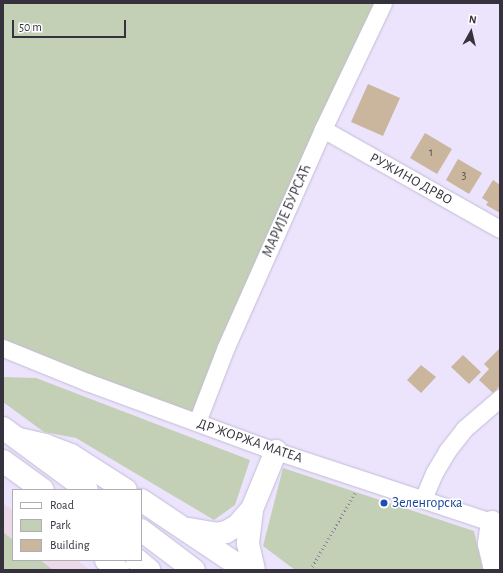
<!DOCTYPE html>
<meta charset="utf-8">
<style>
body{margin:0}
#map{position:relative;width:503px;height:573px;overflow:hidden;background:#ebe4fc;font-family:"Alegreya Sans",sans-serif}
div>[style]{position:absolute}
.commercial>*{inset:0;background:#ebd8e8}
.green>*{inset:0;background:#c4d0b6}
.building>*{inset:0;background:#cab69d}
.path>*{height:2.5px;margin-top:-1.25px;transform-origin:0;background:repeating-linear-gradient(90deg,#8c8798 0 1px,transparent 0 4px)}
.roads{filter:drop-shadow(0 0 1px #c4bbd7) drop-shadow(0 0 1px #c4bbd7)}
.minor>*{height:17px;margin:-8.5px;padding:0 8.5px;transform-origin:8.5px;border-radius:8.5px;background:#fff}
.highway>*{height:22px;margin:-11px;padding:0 11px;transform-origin:11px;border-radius:11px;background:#fff}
.dots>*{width:11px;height:11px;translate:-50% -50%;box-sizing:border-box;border:2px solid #fff;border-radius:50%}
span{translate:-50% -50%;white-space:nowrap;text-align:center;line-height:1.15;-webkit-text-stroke:3px #fff;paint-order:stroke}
.number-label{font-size:12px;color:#5a5355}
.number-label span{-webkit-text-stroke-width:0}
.street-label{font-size:14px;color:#35323d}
.transit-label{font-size:14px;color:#164399}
.left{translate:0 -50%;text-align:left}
.frame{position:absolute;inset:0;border:4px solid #35323d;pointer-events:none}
.legend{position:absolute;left:12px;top:489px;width:130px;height:72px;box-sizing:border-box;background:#fff;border:1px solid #aeadb1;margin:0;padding:5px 7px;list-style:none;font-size:12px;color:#35323d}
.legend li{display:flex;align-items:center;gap:8px;height:20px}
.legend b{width:20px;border:1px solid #aeadb1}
.north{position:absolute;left:451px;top:12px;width:40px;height:40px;-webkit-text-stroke:3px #fff;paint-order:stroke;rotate:8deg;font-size:11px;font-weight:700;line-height:16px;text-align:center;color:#35323d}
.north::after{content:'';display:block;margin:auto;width:14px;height:18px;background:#35323d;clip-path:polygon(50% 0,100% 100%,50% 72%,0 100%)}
.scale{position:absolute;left:12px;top:20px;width:114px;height:18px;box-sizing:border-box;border:2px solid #35323d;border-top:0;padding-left:5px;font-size:12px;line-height:14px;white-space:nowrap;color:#35323d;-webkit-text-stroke:3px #fff;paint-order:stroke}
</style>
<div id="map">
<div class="commercial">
<div style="clip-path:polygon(3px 503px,13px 511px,13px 560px,77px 560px,89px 570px,3px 570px)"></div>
</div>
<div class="green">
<div style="clip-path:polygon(3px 3px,383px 3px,197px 422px,3px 348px)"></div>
<div style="clip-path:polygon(3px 377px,36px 378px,250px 460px,235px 505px,214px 520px,76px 438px,44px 432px,3px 402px)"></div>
<div style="clip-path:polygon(283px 468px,474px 531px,483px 570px,295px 570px,263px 546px)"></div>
<div style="clip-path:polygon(3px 532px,13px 540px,13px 560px,40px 560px,53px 570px,3px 570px)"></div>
</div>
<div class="building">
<div style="clip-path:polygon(368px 84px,400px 98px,383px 136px,351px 122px)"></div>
<div style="clip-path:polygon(425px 133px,452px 149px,437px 174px,410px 158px)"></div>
<div style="clip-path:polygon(458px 159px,482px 173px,469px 194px,446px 180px)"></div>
<div style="clip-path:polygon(493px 180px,500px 185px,500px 213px,486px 205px,488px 202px,482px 198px)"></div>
<div style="clip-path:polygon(500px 348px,500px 386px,493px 393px,479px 380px,489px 369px,484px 364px)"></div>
<div style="clip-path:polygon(463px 355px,481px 372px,469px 384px,451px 367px)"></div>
<div style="clip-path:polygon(421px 365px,436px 377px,421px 393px,407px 380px)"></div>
</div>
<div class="path">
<div style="left:310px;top:570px;width:89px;rotate:-59.7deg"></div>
</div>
<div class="roads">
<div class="minor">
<div style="left:323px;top:129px;width:203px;rotate:29.5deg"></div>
<div style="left:3px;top:348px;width:91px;rotate:22deg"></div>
<div style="left:87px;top:382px;width:189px;rotate:20.2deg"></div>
<div style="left:264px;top:447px;width:249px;rotate:18.3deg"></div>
<div style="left:197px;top:422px;width:80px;rotate:-68.9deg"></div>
<div style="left:226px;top:347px;width:239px;rotate:-66deg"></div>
<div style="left:323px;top:129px;width:140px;rotate:-64.5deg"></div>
<div style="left:423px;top:499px;width:28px;rotate:-67deg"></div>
<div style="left:434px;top:473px;width:26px;rotate:-59deg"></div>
<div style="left:447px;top:451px;width:28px;rotate:-52deg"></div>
<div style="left:464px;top:429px;width:48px;rotate:-40.7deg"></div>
</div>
<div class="highway">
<div style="left:3px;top:428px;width:104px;rotate:36.4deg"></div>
<div style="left:19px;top:439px;width:27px;rotate:13deg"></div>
<div style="left:45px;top:445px;width:28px;rotate:21deg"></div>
<div style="left:71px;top:455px;width:65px;rotate:32.5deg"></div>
<div style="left:3px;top:461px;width:49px;rotate:35.9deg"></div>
<div style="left:141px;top:500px;width:125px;rotate:33.9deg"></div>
<div style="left:492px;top:522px;width:22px;rotate:98deg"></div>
<div style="left:489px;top:544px;width:27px;rotate:77deg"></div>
<div style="left:189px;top:529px;width:27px;rotate:10deg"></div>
<div style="left:216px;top:534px;width:10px;rotate:-11deg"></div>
<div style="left:226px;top:532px;width:13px;rotate:-29deg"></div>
<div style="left:237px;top:526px;width:23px;rotate:-49deg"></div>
<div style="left:141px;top:530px;width:66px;rotate:37deg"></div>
<div style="left:106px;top:560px;width:16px;rotate:40deg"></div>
<div style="left:137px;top:560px;width:16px;rotate:40deg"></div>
<div style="left:254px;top:570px;width:28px;rotate:-103deg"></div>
<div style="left:248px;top:543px;width:34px;rotate:-83deg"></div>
<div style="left:252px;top:509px;width:63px;rotate:-67.5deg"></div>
</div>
</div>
<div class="dots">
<div style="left:384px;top:503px;background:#1a4fb4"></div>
</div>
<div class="number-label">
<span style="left:431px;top:153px">1</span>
<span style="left:464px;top:176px">3</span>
</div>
<div class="street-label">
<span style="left:411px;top:179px;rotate:29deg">РУЖИНО ДРВО</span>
<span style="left:287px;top:211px;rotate:-66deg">МАРИЈЕ БУРСАЋ</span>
<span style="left:250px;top:441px;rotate:19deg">ДР ЖОРЖА МАТЕА</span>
</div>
<div class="transit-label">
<span class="left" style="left:392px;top:503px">Зеленгорска</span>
</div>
<div class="frame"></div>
<ul class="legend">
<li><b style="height:5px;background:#fff"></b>Road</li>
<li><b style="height:11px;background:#c4d0b6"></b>Park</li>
<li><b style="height:11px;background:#cab69d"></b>Building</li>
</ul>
<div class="north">N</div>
<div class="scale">50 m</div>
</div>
